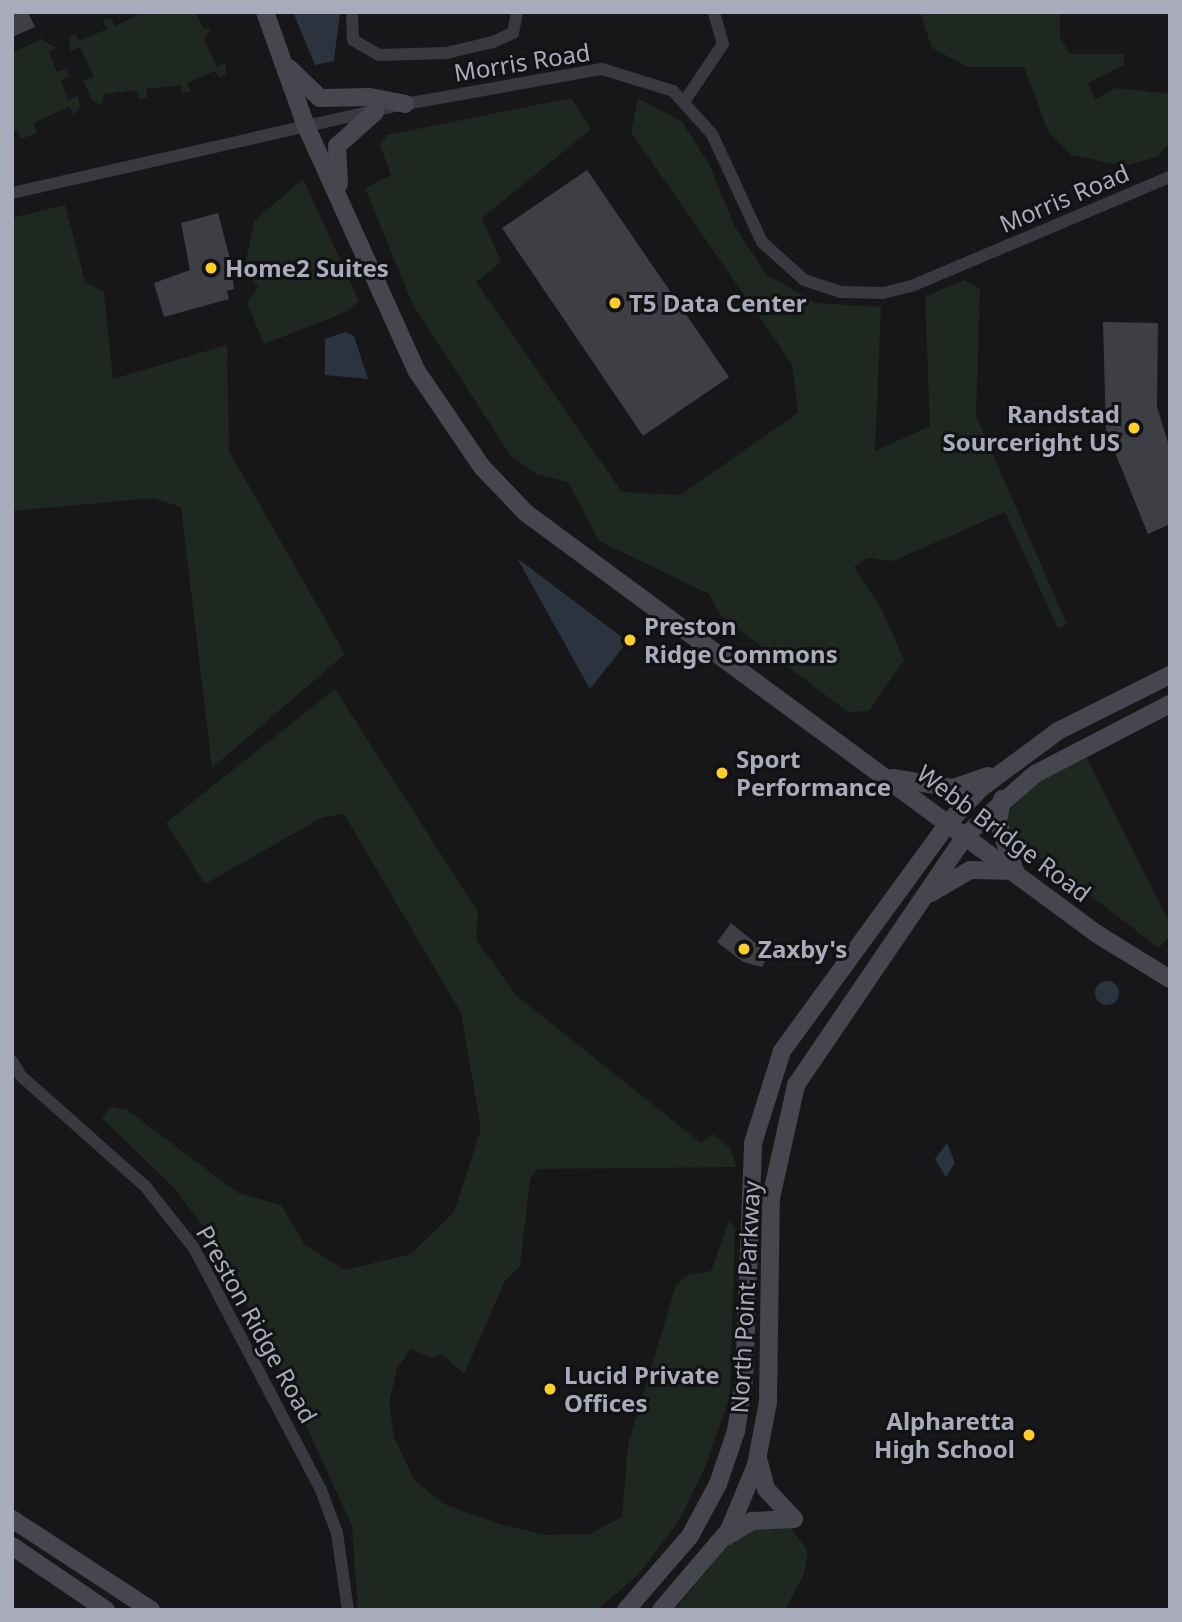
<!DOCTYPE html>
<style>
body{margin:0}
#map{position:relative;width:1182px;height:1622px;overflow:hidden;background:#171719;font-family:"Noto Sans",sans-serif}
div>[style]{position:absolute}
.green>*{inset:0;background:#1e2720}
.water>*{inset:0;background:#2b343e}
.round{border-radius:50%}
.building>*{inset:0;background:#3e3f44}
.street>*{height:12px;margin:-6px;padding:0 6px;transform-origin:6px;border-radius:6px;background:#393a40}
.secondary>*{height:18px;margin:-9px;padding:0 9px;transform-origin:9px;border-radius:9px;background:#45464e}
.dots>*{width:19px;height:19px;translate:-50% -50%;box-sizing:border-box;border:4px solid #121214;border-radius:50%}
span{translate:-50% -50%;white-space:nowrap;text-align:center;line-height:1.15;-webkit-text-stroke:6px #121214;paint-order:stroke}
.street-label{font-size:24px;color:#a8abba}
.poi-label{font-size:24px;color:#a8abba;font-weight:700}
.left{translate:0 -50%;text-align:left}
.right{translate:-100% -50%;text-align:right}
.frame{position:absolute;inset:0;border:14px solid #a8abba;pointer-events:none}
</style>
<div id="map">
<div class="green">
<div style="clip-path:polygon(143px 12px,196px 12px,203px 28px,211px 30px,204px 39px,216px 66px,225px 63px,226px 74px,220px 78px,215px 71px,187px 83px,191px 91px,182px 94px,181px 85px,146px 89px,147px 98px,139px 99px,137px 90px,104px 94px,101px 105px,92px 100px,83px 81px,94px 76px,80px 47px,70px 51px,69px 38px,75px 33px,79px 41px,107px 29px,103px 20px,111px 18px,115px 26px)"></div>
<div style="clip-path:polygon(920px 12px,1060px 12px,1060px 37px,1070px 54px,1124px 54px,1124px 65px,1088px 83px,1095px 99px,1116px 88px,1170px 94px,1170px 142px,1157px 157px,1123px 166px,1072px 155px,1048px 131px,1024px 67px,968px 67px,932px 48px)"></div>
<div style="clip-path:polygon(41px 39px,57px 48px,49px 52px,57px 72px,66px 69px,70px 76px,61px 80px,68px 100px,78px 96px,80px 107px,74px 115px,69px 107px,34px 123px,37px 133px,21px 139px,18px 130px,12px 132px,12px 53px)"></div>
<div style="clip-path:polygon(571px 98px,591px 129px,482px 218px,501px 262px,476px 282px,622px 492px,680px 495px,798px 413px,792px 364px,631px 132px,638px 98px,682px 122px,709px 164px,735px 227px,767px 275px,816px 303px,881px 307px,875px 451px,930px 426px,925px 297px,964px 280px,980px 289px,976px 416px,1067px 624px,1058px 629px,1005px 512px,893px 561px,868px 558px,854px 567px,880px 606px,904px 660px,869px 711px,848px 712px,721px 616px,709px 594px,599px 541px,568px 482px,536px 474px,511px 456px,413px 305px,365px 188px,391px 175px,380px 145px,387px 135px)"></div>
<div style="clip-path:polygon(303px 179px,359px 301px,346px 312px,264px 344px,247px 303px,258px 287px,244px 270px,254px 221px)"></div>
<div style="clip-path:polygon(65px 205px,85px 281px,104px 293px,113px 379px,227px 345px,229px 451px,345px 654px,212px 768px,181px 507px,154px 498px,12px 511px,12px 218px)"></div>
<div style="clip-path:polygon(335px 689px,478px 912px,476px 940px,517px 996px,701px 1143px,713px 1134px,730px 1148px,736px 1167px,538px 1169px,530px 1179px,520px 1266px,505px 1281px,464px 1374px,442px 1354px,432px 1358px,410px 1349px,397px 1369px,389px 1403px,394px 1437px,414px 1480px,444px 1504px,500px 1524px,546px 1535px,590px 1534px,622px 1517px,628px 1445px,676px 1285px,688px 1275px,711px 1271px,729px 1221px,735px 1229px,730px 1396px,706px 1465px,679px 1521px,639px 1574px,597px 1610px,358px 1610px,352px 1526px,287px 1383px,211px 1237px,175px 1189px,102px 1118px,110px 1107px,126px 1109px,238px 1193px,281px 1205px,305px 1245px,345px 1270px,411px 1254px,454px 1212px,481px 1129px,461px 1013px,344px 814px,323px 817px,205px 884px,166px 823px)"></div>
<div style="clip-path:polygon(1085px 755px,1170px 924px,1170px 935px,1159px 948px,1011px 835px,1006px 814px,1033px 786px)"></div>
<div style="clip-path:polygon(752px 1524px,791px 1527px,808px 1552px,804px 1574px,785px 1610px,675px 1610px,731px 1540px)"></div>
</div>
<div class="water">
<div style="clip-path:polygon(293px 12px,340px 12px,334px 61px,315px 65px)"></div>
<div style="clip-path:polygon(345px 332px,354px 336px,368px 379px,325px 375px,325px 339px)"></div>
<div style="clip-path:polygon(517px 558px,623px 638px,624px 646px,590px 689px)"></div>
<div class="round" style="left:1095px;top:981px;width:24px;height:24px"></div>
<div style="clip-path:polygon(947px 1143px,955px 1163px,946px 1177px,935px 1159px)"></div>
</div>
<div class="building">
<div style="clip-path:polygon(12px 12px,28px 12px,35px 27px,12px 37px)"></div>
<div style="clip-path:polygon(587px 170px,729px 377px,643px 436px,502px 228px)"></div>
<div style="clip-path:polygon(218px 213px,231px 263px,234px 289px,227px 291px,229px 299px,164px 317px,154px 283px,190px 270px,181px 223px)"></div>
<div style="clip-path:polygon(1103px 322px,1158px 323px,1157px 407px,1170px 449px,1170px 524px,1148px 534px,1106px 430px)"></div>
<div style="clip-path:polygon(731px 923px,769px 954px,762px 967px,743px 962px,717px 942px)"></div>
</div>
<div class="street">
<div style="left:352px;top:12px;width:28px;rotate:88deg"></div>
<div style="left:353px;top:40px;width:30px;rotate:30deg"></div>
<div style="left:379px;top:55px;width:67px;rotate:-1.7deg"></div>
<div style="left:446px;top:53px;width:48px;rotate:-13.2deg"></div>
<div style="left:493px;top:42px;width:22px;rotate:-24deg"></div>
<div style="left:513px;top:33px;width:21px;rotate:-79deg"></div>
<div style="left:684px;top:102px;width:70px;rotate:-56.1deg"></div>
<div style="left:723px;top:44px;width:33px;rotate:-106deg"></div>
<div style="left:12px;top:193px;width:403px;rotate:-12.8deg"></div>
<div style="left:405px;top:104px;width:200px;rotate:-10.1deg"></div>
<div style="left:602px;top:69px;width:74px;rotate:17.2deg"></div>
<div style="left:673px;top:91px;width:58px;rotate:47.8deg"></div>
<div style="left:712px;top:134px;width:119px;rotate:65.2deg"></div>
<div style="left:762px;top:242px;width:57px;rotate:42.1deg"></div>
<div style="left:804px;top:280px;width:38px;rotate:18deg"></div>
<div style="left:840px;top:292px;width:43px;rotate:1.3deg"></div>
<div style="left:883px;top:293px;width:32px;rotate:-14deg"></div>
<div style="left:914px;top:285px;width:278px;rotate:-22.9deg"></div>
<div style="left:12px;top:1061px;width:17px;rotate:59deg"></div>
<div style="left:21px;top:1076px;width:166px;rotate:41.6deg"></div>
<div style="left:145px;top:1186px;width:79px;rotate:51.7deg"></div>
<div style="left:194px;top:1248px;width:273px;rotate:62.3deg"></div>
<div style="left:321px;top:1490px;width:46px;rotate:69.6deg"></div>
<div style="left:337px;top:1533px;width:78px;rotate:81.9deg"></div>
</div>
<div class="secondary">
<div style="left:265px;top:12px;width:121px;rotate:70.2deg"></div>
<div style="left:306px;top:126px;width:268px;rotate:65.7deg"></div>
<div style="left:416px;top:370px;width:117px;rotate:55.8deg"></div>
<div style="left:482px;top:467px;width:64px;rotate:46.3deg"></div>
<div style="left:526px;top:513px;width:709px;rotate:36.4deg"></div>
<div style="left:1097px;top:934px;width:86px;rotate:31.7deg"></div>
<div style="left:289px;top:68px;width:43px;rotate:44.1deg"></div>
<div style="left:320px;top:98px;width:50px;rotate:-1.1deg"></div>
<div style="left:370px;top:97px;width:36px;rotate:11deg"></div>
<div style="left:339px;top:184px;width:38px;rotate:-93deg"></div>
<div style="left:337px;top:146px;width:51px;rotate:-41.8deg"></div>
<div style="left:893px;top:778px;width:61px;rotate:9.5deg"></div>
<div style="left:953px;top:788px;width:37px;rotate:-19deg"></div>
<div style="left:1002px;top:799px;width:23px;rotate:100deg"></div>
<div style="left:998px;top:822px;width:52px;rotate:70.9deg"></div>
<div style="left:931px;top:893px;width:45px;rotate:-30.5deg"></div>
<div style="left:970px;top:870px;width:45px;rotate:1.3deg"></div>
<div style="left:759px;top:1462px;width:28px;rotate:75deg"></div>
<div style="left:766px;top:1489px;width:41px;rotate:47deg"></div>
<div style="left:12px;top:1519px;width:166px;rotate:33.2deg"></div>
<div style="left:727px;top:1536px;width:29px;rotate:-31deg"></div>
<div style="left:752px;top:1521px;width:42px;rotate:-2.7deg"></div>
<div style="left:12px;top:1546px;width:114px;rotate:34.2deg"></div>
<div style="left:626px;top:1610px;width:98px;rotate:-49.1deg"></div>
<div style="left:690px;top:1536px;width:59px;rotate:-61.7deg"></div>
<div style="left:718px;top:1484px;width:56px;rotate:-71.2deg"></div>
<div style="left:736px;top:1431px;width:51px;rotate:-80.9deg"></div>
<div style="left:744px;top:1381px;width:238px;rotate:-87.8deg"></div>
<div style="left:753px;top:1143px;width:96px;rotate:-72.5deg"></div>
<div style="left:782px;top:1051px;width:285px;rotate:-53.9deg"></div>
<div style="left:950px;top:821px;width:45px;rotate:-46.8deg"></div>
<div style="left:981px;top:788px;width:96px;rotate:-36.5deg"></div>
<div style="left:1058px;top:731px;width:125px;rotate:-26.6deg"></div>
<div style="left:661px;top:1610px;width:105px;rotate:-49.6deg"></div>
<div style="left:729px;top:1530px;width:70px;rotate:-67.4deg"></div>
<div style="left:756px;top:1465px;width:64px;rotate:-79.2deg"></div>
<div style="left:768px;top:1402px;width:204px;rotate:-89.2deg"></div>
<div style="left:771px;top:1198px;width:116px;rotate:-77.5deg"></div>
<div style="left:796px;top:1085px;width:302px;rotate:-55.8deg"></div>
<div style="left:966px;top:835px;width:92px;rotate:-41.5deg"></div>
<div style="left:1035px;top:774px;width:152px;rotate:-27.4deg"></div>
</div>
<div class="dots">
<div style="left:211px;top:268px;background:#ffcf29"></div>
<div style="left:615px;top:303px;background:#ffcf29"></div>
<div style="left:1134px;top:428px;background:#ffcf29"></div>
<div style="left:630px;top:640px;background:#ffcf29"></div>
<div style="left:722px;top:773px;background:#ffcf29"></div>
<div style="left:744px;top:949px;background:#ffcf29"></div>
<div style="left:550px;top:1389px;background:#ffcf29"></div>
<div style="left:1029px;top:1435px;background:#ffcf29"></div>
</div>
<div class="street-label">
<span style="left:522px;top:62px;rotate:-9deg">Morris Road</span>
<span style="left:1064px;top:198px;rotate:-23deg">Morris Road</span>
<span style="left:1004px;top:833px;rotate:37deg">Webb Bridge Road</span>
<span style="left:745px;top:1297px;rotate:-87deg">North Point Parkway</span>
<span style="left:257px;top:1324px;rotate:61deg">Preston Ridge Road</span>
</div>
<div class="poi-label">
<span class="left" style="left:225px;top:268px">Home2 Suites</span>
<span class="left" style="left:629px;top:303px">T5 Data Center</span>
<span class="right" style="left:1120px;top:428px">Randstad<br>Sourceright US</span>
<span class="left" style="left:644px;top:640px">Preston<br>Ridge Commons</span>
<span class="left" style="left:736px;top:773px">Sport<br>Performance</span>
<span class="left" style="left:758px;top:949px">Zaxby's</span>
<span class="left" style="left:564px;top:1389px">Lucid Private<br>Offices</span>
<span class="right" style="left:1015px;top:1435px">Alpharetta<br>High School</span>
</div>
<div class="frame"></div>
</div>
